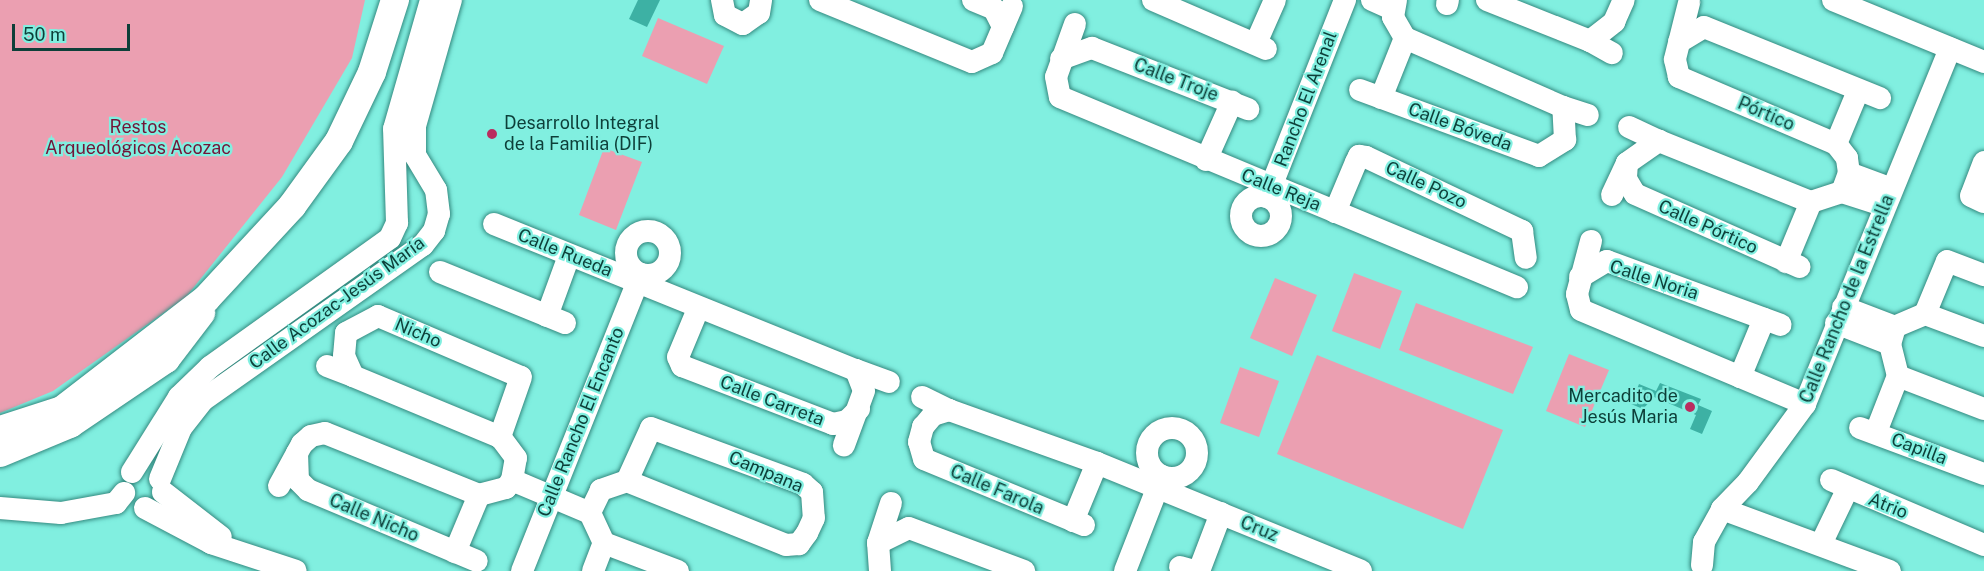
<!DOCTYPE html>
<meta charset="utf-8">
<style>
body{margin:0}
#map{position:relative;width:1984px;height:571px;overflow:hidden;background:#81efe0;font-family:"Public Sans",sans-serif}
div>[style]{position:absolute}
.green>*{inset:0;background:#eb9fb1}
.building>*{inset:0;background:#3db1a4}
.roads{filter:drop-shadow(0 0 2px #348a80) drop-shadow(0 0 2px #348a80)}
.minor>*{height:22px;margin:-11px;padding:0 11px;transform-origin:11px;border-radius:11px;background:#fff}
.minor>.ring{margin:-11px;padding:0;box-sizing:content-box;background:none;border:22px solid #fff;border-radius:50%}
.major>*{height:28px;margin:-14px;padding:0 14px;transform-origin:14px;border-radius:14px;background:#fff}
.dots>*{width:16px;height:16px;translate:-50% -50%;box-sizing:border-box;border:3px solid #81efe0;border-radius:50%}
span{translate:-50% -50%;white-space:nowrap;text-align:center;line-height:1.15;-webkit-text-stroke:4.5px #81efe0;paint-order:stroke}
.street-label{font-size:18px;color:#0d3f39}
.poi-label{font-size:18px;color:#0d3f39}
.left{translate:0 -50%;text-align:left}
.right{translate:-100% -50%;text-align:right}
.park-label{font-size:18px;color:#731437}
.scale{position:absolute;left:12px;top:24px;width:118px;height:27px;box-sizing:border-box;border:3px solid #0d3f39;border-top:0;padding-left:8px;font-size:18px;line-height:21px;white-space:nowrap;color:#0d3f39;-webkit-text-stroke:4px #81efe0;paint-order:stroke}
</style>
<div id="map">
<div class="green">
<div style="clip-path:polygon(0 0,365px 0,352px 58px,282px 177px,186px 297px,53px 391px,0 413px)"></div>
<div style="clip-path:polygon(658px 18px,724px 46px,707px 84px,642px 56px)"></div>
<div style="clip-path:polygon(604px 148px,642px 162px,616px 230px,579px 215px)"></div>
<div style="clip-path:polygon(1354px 273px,1402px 291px,1380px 349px,1332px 331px)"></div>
<div style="clip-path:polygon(1275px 278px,1317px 295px,1292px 356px,1250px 338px)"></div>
<div style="clip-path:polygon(1416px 303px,1533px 347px,1513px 394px,1399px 350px)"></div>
<div style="clip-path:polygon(1569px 354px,1609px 370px,1585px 427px,1546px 411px)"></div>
<div style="clip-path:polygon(1317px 355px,1503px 430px,1463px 529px,1277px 454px)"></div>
<div style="clip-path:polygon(1240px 367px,1279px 381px,1259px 437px,1220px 423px)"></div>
</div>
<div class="building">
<div style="clip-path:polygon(638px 0,660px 0,647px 27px,629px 19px)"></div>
<div style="clip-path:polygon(1660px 383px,1701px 399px,1698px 405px,1712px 411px,1702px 434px,1690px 429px,1696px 415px,1654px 397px,1643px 409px,1631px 404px,1639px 384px,1656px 391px)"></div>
</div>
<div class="roads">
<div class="minor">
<div style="left:722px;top:0;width:15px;rotate:79deg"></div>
<div style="left:725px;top:15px;width:20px;rotate:27deg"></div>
<div style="left:743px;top:24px;width:19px;rotate:-35deg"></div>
<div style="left:759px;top:13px;width:13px;rotate:-81deg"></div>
<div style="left:820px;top:0;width:164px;rotate:22.2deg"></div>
<div style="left:972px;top:62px;width:22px;rotate:-24deg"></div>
<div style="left:992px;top:53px;width:51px;rotate:-66.9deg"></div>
<div style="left:973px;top:0;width:23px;rotate:23deg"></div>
<div style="left:994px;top:9px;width:20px;rotate:63deg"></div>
<div style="left:1153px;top:0;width:123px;rotate:23.4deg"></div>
<div style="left:1372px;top:0;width:22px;rotate:24deg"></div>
<div style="left:1487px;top:0;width:111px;rotate:21.7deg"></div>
<div style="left:1590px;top:41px;width:31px;rotate:-38deg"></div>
<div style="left:1614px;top:22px;width:24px;rotate:-66deg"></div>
<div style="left:1833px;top:0;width:163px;rotate:22.3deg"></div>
<div style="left:1447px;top:4px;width:4px;rotate:-76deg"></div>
<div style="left:1075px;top:24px;width:56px;rotate:109.7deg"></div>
<div style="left:1056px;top:77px;width:20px;rotate:79deg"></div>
<div style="left:1060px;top:97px;width:495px;rotate:22.6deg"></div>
<div style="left:1590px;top:41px;width:25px;rotate:29deg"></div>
<div style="left:1679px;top:42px;width:29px;rotate:-31deg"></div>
<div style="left:1704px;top:27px;width:190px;rotate:22deg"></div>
<div style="left:1256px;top:43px;width:47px;rotate:-66.2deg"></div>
<div style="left:1061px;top:59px;width:33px;rotate:-20deg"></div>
<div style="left:1092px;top:48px;width:168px;rotate:21.4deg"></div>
<div style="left:1360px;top:90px;width:191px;rotate:20.2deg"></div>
<div style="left:1539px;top:156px;width:31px;rotate:-32deg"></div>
<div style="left:1565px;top:140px;width:33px;rotate:-93deg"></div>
<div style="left:1563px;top:107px;width:172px;rotate:-156.4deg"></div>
<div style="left:1405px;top:38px;width:24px;rotate:-120deg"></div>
<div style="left:1393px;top:17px;width:17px;rotate:-80deg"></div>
<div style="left:1381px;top:98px;width:65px;rotate:-68.2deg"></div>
<div style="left:1563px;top:107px;width:26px;rotate:18deg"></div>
<div style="left:1629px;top:127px;width:33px;rotate:25deg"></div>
<div style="left:1836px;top:144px;width:57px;rotate:-67.5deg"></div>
<div style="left:1206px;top:160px;width:64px;rotate:-65.9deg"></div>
<div style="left:1984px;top:162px;width:36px;rotate:111deg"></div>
<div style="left:1971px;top:196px;width:14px;rotate:25deg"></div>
<div style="left:1627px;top:163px;width:16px;rotate:94deg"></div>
<div style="left:1626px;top:179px;width:17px;rotate:59deg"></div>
<div style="left:1635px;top:194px;width:180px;rotate:23.9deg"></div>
<div style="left:1849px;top:173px;width:46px;rotate:20.4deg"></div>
<div style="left:1842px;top:192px;width:45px;rotate:18deg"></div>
<div style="left:1612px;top:195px;width:35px;rotate:-65deg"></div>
<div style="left:1627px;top:163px;width:39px;rotate:-35deg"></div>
<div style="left:1659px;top:141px;width:164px;rotate:21.9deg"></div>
<div style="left:1811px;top:202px;width:33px;rotate:-18deg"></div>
<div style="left:1842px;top:192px;width:20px;rotate:-70deg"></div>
<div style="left:1849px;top:173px;width:15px;rotate:-98deg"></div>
<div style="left:1847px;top:158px;width:18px;rotate:-128deg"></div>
<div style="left:1836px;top:144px;width:171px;rotate:-156.9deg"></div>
<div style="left:1679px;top:77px;width:18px;rotate:-103deg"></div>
<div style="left:1675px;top:59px;width:58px;rotate:-76deg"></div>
<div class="ring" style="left:1241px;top:196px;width:18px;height:18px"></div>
<div style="left:1267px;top:197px;width:212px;rotate:-68.4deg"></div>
<div style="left:1335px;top:212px;width:54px;rotate:-67.2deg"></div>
<div style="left:1356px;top:162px;width:7px;rotate:-63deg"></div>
<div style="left:1359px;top:156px;width:7px;rotate:8deg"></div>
<div style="left:1366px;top:157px;width:173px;rotate:25.4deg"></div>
<div style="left:1522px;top:231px;width:27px;rotate:82deg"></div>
<div style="left:494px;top:224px;width:390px;rotate:22deg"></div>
<div style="left:856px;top:370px;width:22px;rotate:69deg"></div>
<div style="left:864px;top:391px;width:58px;rotate:110.3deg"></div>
<div class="ring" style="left:626px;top:231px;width:22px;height:22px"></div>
<div style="left:1591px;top:241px;width:55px;rotate:104.8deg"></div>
<div style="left:1577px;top:294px;width:16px;rotate:76deg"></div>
<div style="left:1581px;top:310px;width:243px;rotate:22.8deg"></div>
<div style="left:1786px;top:262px;width:65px;rotate:-67.4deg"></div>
<div style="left:440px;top:272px;width:135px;rotate:22.2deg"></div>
<div style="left:1580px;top:277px;width:31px;rotate:-31deg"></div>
<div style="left:1607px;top:261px;width:185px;rotate:20.2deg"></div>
<div style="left:1843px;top:307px;width:56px;rotate:21deg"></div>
<div style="left:698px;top:309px;width:52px;rotate:112.6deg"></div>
<div style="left:678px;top:357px;width:10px;rotate:66deg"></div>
<div style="left:682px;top:366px;width:162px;rotate:21deg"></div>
<div style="left:833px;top:424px;width:14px;rotate:-12deg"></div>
<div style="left:847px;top:421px;width:17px;rotate:-45deg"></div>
<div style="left:1925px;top:314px;width:57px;rotate:-67.5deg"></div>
<div style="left:1947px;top:261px;width:40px;rotate:21deg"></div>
<div style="left:547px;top:316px;width:64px;rotate:-69.9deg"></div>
<div style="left:1836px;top:323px;width:58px;rotate:21.3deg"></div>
<div style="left:1984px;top:336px;width:63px;rotate:-159.6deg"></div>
<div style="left:1925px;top:314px;width:33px;rotate:157deg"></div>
<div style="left:1895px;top:327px;width:18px;rotate:106deg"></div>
<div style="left:1890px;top:344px;width:33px;rotate:76deg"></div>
<div style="left:1898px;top:376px;width:92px;rotate:21deg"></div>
<div style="left:327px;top:366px;width:28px;rotate:21deg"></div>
<div style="left:856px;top:370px;width:35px;rotate:20deg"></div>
<div style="left:1740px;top:377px;width:63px;rotate:-67.5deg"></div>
<div style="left:922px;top:397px;width:30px;rotate:26deg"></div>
<div style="left:1860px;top:428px;width:132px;rotate:20.4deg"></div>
<div class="ring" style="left:1147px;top:428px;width:28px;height:28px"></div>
<div style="left:1876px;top:432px;width:60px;rotate:-68.6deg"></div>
<div style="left:297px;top:453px;width:27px;rotate:88deg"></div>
<div style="left:298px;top:480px;width:14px;rotate:45deg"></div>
<div style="left:308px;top:490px;width:183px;rotate:22.8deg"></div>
<div style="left:132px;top:472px;width:89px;rotate:-57.9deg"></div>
<div style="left:179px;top:397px;width:43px;rotate:-44.1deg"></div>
<div style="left:210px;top:367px;width:221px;rotate:-35.6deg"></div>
<div style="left:390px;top:238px;width:17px;rotate:-65deg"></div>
<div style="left:397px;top:223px;width:94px;rotate:-91.8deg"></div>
<div style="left:394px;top:129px;width:134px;rotate:-74deg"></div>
<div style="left:160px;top:479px;width:55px;rotate:-67.6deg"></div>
<div style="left:181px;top:428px;width:36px;rotate:-52deg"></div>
<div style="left:203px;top:400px;width:269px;rotate:-35.2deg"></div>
<div style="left:423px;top:245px;width:18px;rotate:-52deg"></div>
<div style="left:434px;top:231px;width:18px;rotate:-74deg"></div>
<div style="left:439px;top:214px;width:24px;rotate:-97deg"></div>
<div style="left:436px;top:190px;width:41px;rotate:-121deg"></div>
<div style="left:415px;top:155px;width:29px;rotate:-90deg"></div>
<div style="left:415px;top:126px;width:131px;rotate:-74.1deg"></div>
<div style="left:512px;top:480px;width:85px;rotate:22.9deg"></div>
<div style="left:1831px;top:480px;width:166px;rotate:23deg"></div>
<div style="left:627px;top:481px;width:58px;rotate:-65.6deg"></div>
<div style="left:651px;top:428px;width:162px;rotate:20.2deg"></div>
<div style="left:803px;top:484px;width:12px;rotate:42deg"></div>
<div style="left:812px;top:492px;width:26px;rotate:86deg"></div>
<div style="left:814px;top:518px;width:17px;rotate:115deg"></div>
<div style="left:807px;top:533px;width:14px;rotate:126deg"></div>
<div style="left:799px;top:544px;width:13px;rotate:176deg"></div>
<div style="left:786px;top:545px;width:171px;rotate:-158.1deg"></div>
<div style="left:627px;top:481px;width:28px;rotate:161deg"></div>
<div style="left:601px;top:490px;width:25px;rotate:116deg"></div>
<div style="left:590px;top:513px;width:33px;rotate:65deg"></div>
<div style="left:604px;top:543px;width:79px;rotate:20.7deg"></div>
<div style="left:279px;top:486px;width:48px;rotate:-61.3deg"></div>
<div style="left:302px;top:444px;width:12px;rotate:-42deg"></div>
<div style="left:311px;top:436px;width:14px;rotate:-12deg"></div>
<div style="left:325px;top:433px;width:166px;rotate:21.9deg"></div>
<div style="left:479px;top:495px;width:28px;rotate:-15deg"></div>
<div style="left:506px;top:488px;width:10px;rotate:-53deg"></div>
<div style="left:512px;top:480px;width:22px;rotate:-80deg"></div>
<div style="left:516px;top:458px;width:26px;rotate:-127deg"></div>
<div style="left:500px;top:437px;width:159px;rotate:-157.5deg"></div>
<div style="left:353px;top:376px;width:22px;rotate:-114deg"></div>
<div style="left:344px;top:356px;width:23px;rotate:-85deg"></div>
<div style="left:346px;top:333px;width:36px;rotate:-28deg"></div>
<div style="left:378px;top:316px;width:155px;rotate:23.1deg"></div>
<div style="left:521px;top:377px;width:64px;rotate:109.3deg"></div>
<div style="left:163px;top:492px;width:73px;rotate:37.8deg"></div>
<div style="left:0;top:508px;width:61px;rotate:4.7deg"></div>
<div style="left:61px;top:513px;width:56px;rotate:-10.3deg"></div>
<div style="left:116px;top:503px;width:13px;rotate:-51deg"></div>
<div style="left:145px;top:508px;width:75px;rotate:27.9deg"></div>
<div style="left:211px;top:543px;width:89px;rotate:18.2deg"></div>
<div style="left:1722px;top:509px;width:179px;rotate:20.3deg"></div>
<div style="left:1073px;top:521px;width:63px;rotate:-67.5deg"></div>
<div style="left:1084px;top:525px;width:173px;rotate:-157.6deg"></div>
<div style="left:924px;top:459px;width:18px;rotate:-106deg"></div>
<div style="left:919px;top:442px;width:16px;rotate:-75deg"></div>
<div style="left:923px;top:427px;width:16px;rotate:-50deg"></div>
<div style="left:933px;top:415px;width:17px;rotate:-17deg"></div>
<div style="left:949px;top:410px;width:157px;rotate:19.7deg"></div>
<div style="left:1097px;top:463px;width:285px;rotate:22.2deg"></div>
<div style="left:878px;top:543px;width:34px;rotate:-26deg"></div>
<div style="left:909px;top:528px;width:123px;rotate:20.5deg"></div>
<div style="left:1821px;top:544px;width:60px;rotate:-64.3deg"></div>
<div style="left:455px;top:552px;width:62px;rotate:-67.2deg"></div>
<div style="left:1702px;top:565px;width:23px;rotate:-85deg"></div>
<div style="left:1704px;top:542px;width:38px;rotate:-61deg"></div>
<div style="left:1722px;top:509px;width:37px;rotate:-46deg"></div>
<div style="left:1748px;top:482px;width:97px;rotate:-53.8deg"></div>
<div style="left:1805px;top:404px;width:384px;rotate:-67.8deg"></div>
<div style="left:1180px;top:567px;width:15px;rotate:16deg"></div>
<div style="left:522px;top:571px;width:320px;rotate:-68.2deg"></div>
<div style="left:593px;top:571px;width:30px;rotate:-69deg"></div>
<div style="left:880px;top:571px;width:28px;rotate:-94deg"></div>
<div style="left:878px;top:543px;width:42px;rotate:-72deg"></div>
<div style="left:1125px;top:571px;width:102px;rotate:-68.7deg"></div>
<div style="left:1199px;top:571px;width:62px;rotate:-69.2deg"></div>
</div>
<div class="major">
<div style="left:0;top:430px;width:65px;rotate:-17.9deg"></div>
<div style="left:62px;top:410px;width:182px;rotate:-37.6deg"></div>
<div style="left:206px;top:299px;width:127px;rotate:-47.2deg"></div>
<div style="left:292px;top:206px;width:80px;rotate:-54.1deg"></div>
<div style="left:339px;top:141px;width:76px;rotate:-64.4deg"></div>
<div style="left:372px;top:72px;width:76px;rotate:-72.3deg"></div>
<div style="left:0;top:453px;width:76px;rotate:-22.5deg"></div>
<div style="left:70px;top:424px;width:116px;rotate:-34.1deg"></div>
<div style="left:166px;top:359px;width:58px;rotate:-52.7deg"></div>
</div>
</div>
<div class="dots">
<div style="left:492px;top:134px;background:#ba2c5f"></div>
<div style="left:1690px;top:407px;background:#ba2c5f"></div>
</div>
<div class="street-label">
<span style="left:1176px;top:80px;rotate:21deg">Calle Troje</span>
<span style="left:1306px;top:99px;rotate:-69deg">Rancho El Arenal</span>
<span style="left:1766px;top:114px;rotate:23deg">Pórtico</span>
<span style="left:1460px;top:127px;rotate:20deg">Calle Bóveda</span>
<span style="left:1426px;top:185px;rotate:25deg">Calle Pozo</span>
<span style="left:1281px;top:190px;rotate:22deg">Calle Reja</span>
<span style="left:1708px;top:227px;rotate:24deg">Calle Pórtico</span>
<span style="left:565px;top:253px;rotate:22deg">Calle Rueda</span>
<span style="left:1654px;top:280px;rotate:18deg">Calle Noria</span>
<span style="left:1847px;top:299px;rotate:-68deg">Calle Rancho de la Estrella</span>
<span style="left:337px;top:303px;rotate:-36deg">Calle Acozac-Jesús María</span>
<span style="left:418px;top:333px;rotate:23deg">Nicho</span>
<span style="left:772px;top:401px;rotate:21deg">Calle Carreta</span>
<span style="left:581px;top:422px;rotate:-68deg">Calle Rancho El Encanto</span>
<span style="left:1919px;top:449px;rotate:21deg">Capilla</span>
<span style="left:766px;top:472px;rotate:23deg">Campana</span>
<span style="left:997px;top:490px;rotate:23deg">Calle Farola</span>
<span style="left:1888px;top:506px;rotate:22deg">Atrio</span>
<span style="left:374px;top:518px;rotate:23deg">Calle Nicho</span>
<span style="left:1259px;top:529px;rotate:22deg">Cruz</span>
</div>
<div class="poi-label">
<span class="left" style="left:504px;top:134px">Desarrollo Integral<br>de la Familia (DIF)</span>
<span class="right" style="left:1678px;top:407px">Mercadito de<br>Jesús Maria</span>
</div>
<div class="park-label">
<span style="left:138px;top:138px">Restos<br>Arqueológicos Acozac</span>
</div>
<div class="scale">50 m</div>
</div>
